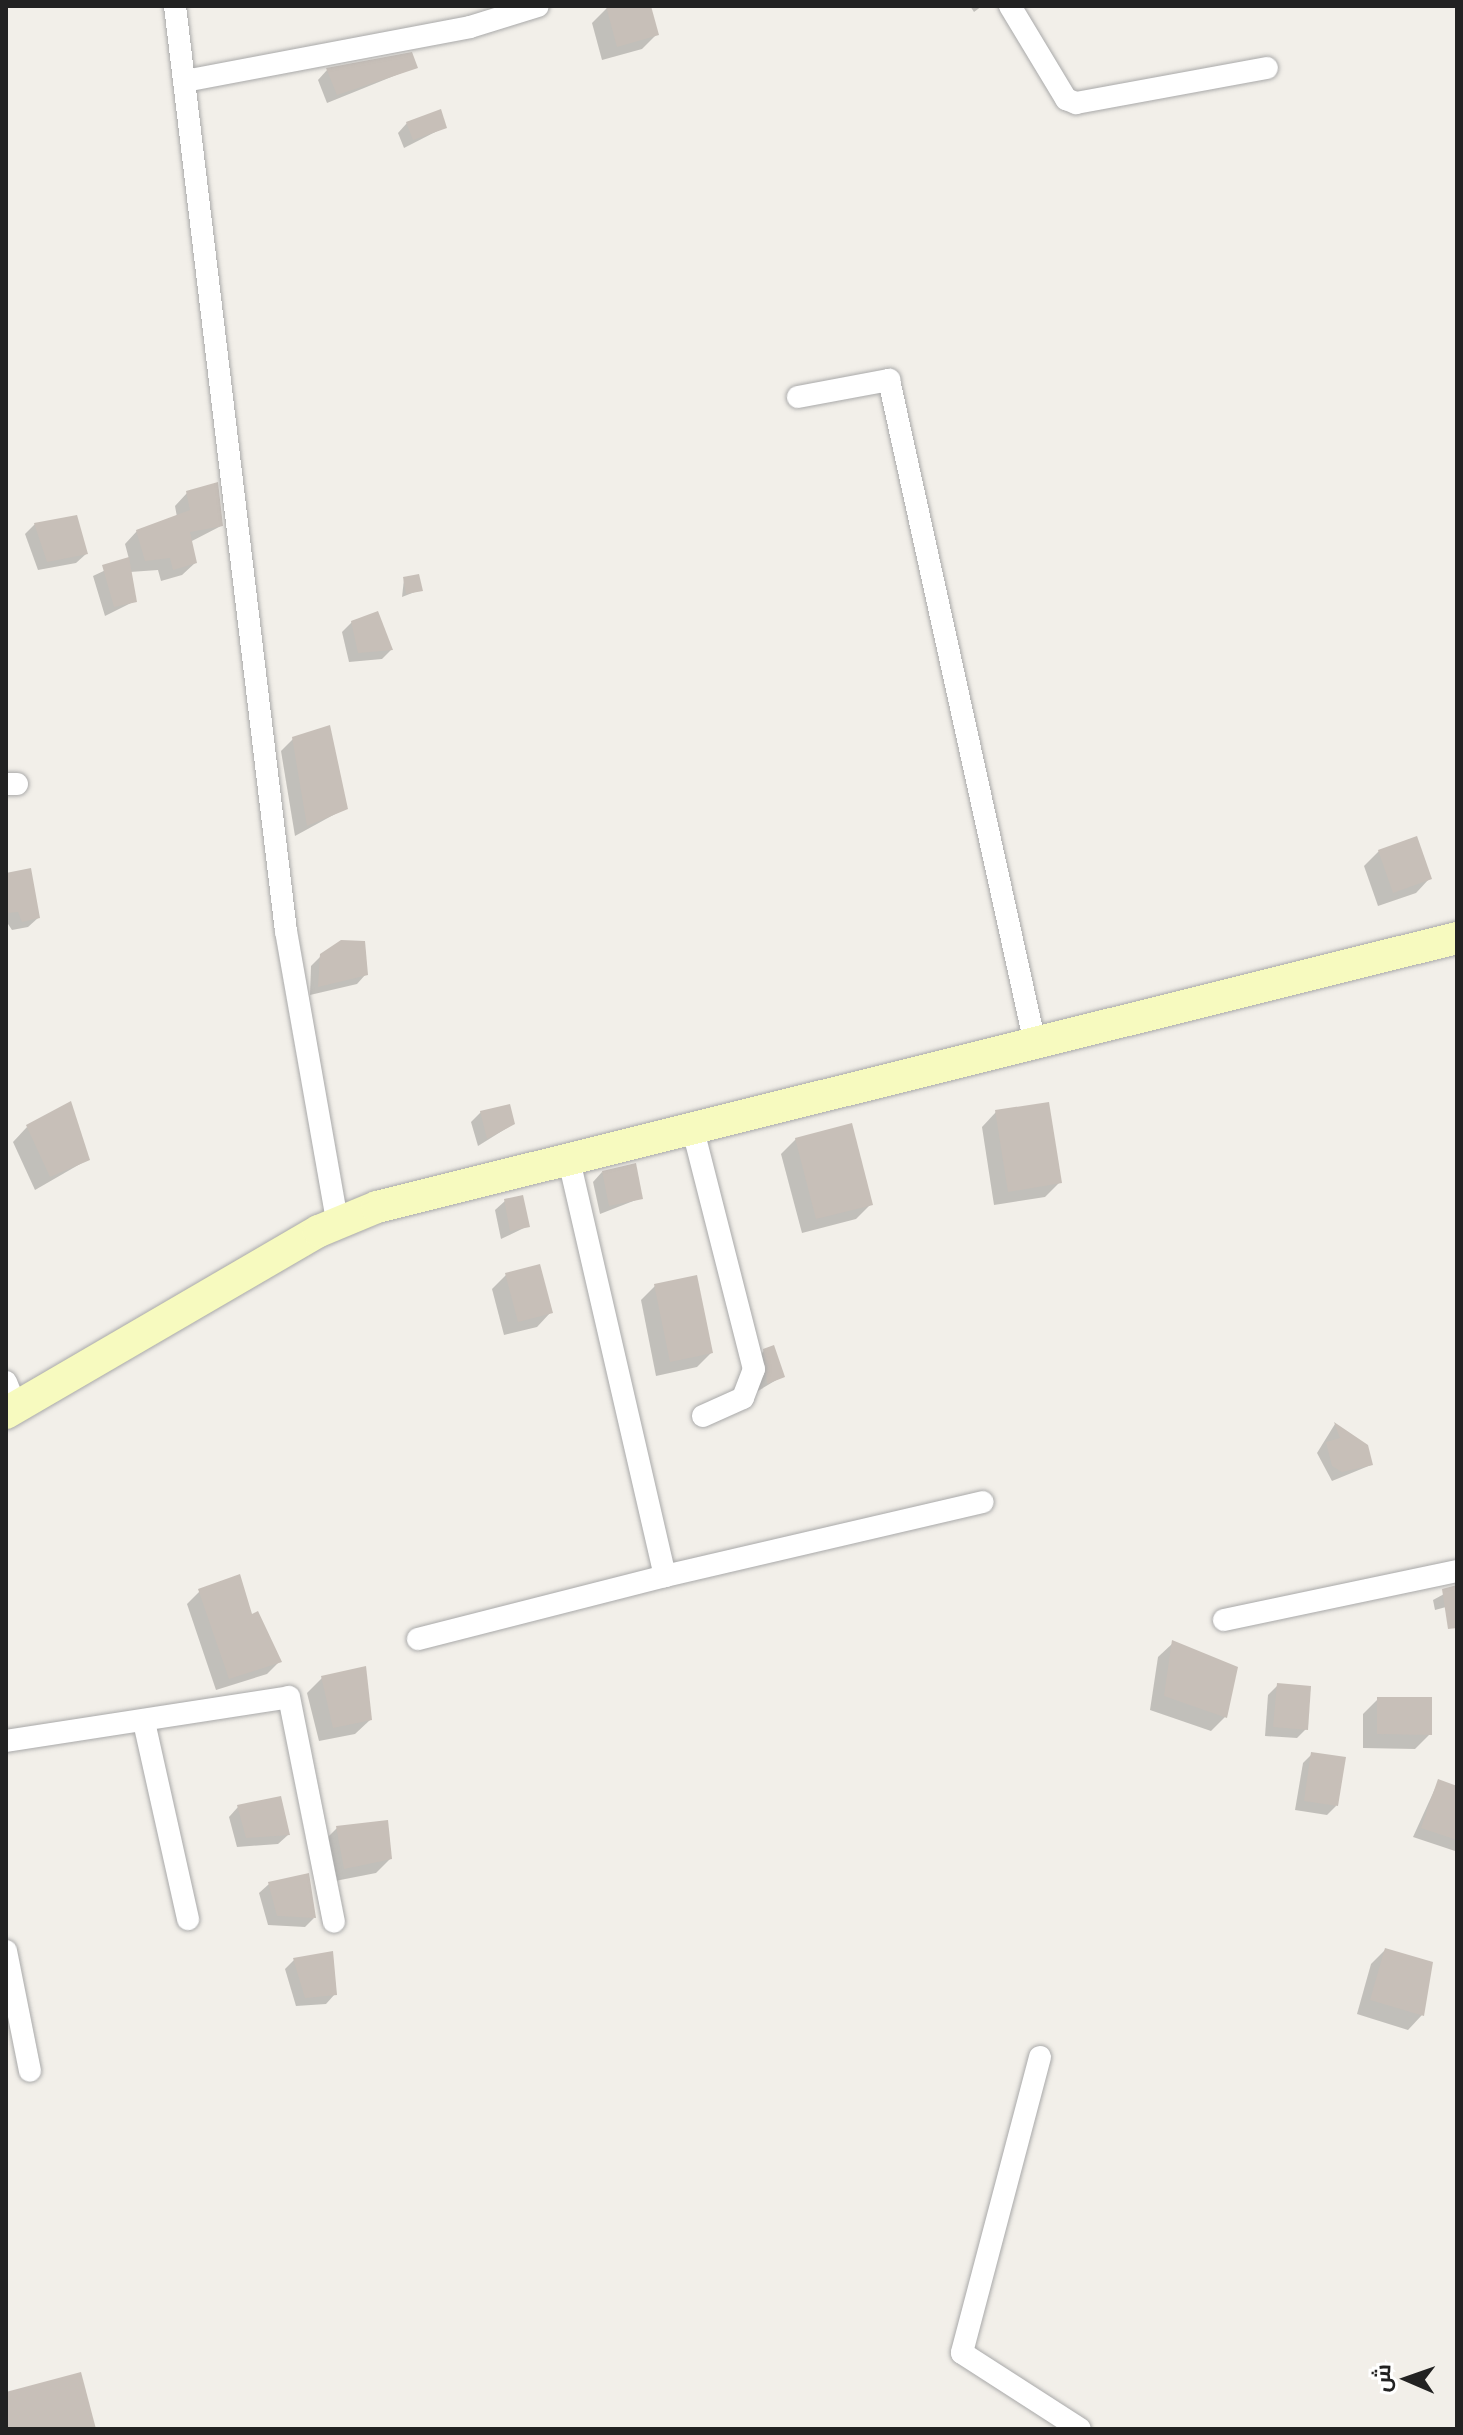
<!DOCTYPE html>
<meta charset="utf-8">
<style>
body{margin:0}
#map{position:relative;width:1463px;height:2435px;overflow:hidden;background:#f2efe9;font-family:"Fira Sans",Cairo,sans-serif}
div>[style]{position:absolute}
.shadow>*{inset:0;background:#0003}
.building>*{inset:0;background:#c7bfb8}
.roads{filter:drop-shadow(0 0 2px #a9a9a9) drop-shadow(0 0 2px #a9a9a9)}
.street>*{height:22px;margin:-11px;padding:0 11px;transform-origin:11px;border-radius:11px;background:#fff}
.secondary>*{height:32px;margin:-16px;padding:0 16px;transform-origin:16px;border-radius:16px;background:#f7fabf}
span{translate:-50% -50%;white-space:nowrap;text-align:center;line-height:1.15;-webkit-text-stroke:7px #fff;paint-order:stroke}
.frame{position:absolute;inset:0;border:8px solid #222;pointer-events:none}
.north{position:absolute;left:1367px;top:2339px;width:80px;height:80px;-webkit-text-stroke:6px #fff;paint-order:stroke;rotate:272deg;font-size:22px;font-weight:700;line-height:32px;text-align:center;color:#222}
.north::after{content:'';display:block;margin:auto;width:28px;height:36px;background:#222;clip-path:polygon(50% 0,100% 100%,50% 72%,0 100%)}
</style>
<div id="map">
<div class="shadow">
<div style="clip-path:polygon(649px 6px,657px 34px,642px 49px,602px 60px,592px 23px,607px 8px)"></div>
<div style="clip-path:polygon(970px 6px,982px 6px,974px 12px)"></div>
<div style="clip-path:polygon(416px 67px,327px 103px,318px 80px,327px 70px)"></div>
<div style="clip-path:polygon(407px 123px,445px 127px,404px 148px,398px 133px)"></div>
<div style="clip-path:polygon(187px 493px,221px 526px,190px 542px,195px 563px,182px 575px,161px 581px,158px 570px,130px 572px,135px 601px,105px 616px,93px 576px,129px 559px,125px 544px,137px 531px,177px 517px,175px 506px)"></div>
<div style="clip-path:polygon(35px 524px,86px 554px,76px 563px,38px 570px,25px 534px)"></div>
<div style="clip-path:polygon(404px 579px,420px 590px,402px 597px)"></div>
<div style="clip-path:polygon(352px 622px,391px 650px,382px 659px,349px 662px,342px 632px)"></div>
<div style="clip-path:polygon(293px 739px,346px 808px,295px 836px,281px 751px)"></div>
<div style="clip-path:polygon(1379px 851px,1430px 878px,1416px 893px,1378px 906px,1364px 866px)"></div>
<div style="clip-path:polygon(6px 875px,38px 918px,28px 927px,12px 930px,6px 921px)"></div>
<div style="clip-path:polygon(321px 956px,366px 974px,357px 984px,310px 995px,311px 966px)"></div>
<div style="clip-path:polygon(481px 1112px,513px 1124px,478px 1146px,471px 1122px)"></div>
<div style="clip-path:polygon(996px 1112px,1060px 1182px,1045px 1197px,994px 1205px,982px 1127px)"></div>
<div style="clip-path:polygon(27px 1127px,87px 1160px,35px 1190px,13px 1142px)"></div>
<div style="clip-path:polygon(796px 1139px,871px 1204px,856px 1219px,802px 1233px,781px 1154px)"></div>
<div style="clip-path:polygon(602px 1172px,641px 1198px,600px 1214px,593px 1182px)"></div>
<div style="clip-path:polygon(505px 1201px,528px 1226px,501px 1239px,495px 1210px)"></div>
<div style="clip-path:polygon(506px 1275px,551px 1312px,537px 1327px,504px 1335px,492px 1289px)"></div>
<div style="clip-path:polygon(655px 1286px,711px 1353px,697px 1367px,656px 1376px,641px 1300px)"></div>
<div style="clip-path:polygon(764px 1351px,783px 1376px,758px 1391px,755px 1360px)"></div>
<div style="clip-path:polygon(1335px 1424px,1366px 1446px,1371px 1465px,1332px 1481px,1317px 1453px)"></div>
<div style="clip-path:polygon(1457px 1587px,1457px 1604px,1435px 1610px,1433px 1600px)"></div>
<div style="clip-path:polygon(200px 1591px,251px 1616px,279px 1662px,267px 1674px,216px 1690px,187px 1604px)"></div>
<div style="clip-path:polygon(1173px 1643px,1225px 1717px,1211px 1731px,1150px 1710px,1158px 1657px)"></div>
<div style="clip-path:polygon(322px 1678px,370px 1720px,355px 1734px,319px 1741px,307px 1693px)"></div>
<div style="clip-path:polygon(1278px 1685px,1306px 1729px,1297px 1738px,1265px 1736px,1268px 1695px)"></div>
<div style="clip-path:polygon(1378px 1699px,1430px 1734px,1415px 1749px,1363px 1748px,1363px 1714px)"></div>
<div style="clip-path:polygon(1312px 1754px,1336px 1806px,1327px 1815px,1295px 1810px,1303px 1763px)"></div>
<div style="clip-path:polygon(1438px 1782px,1457px 1788px,1455px 1851px,1413px 1837px)"></div>
<div style="clip-path:polygon(238px 1807px,288px 1835px,278px 1844px,237px 1847px,229px 1817px)"></div>
<div style="clip-path:polygon(337px 1828px,390px 1859px,376px 1873px,330px 1882px,323px 1842px)"></div>
<div style="clip-path:polygon(269px 1884px,314px 1918px,305px 1927px,268px 1925px,259px 1893px)"></div>
<div style="clip-path:polygon(1385px 1950px,1422px 2015px,1408px 2030px,1357px 2014px,1371px 1964px)"></div>
<div style="clip-path:polygon(294px 1960px,335px 1994px,326px 2004px,296px 2006px,285px 1969px)"></div>
</div>
<div class="building">
<div style="clip-path:polygon(606px 6px,651px 6px,659px 35px,617px 47px)"></div>
<div style="clip-path:polygon(412px 52px,418px 68px,337px 95px,326px 68px)"></div>
<div style="clip-path:polygon(441px 109px,447px 128px,413px 140px,406px 122px)"></div>
<div style="clip-path:polygon(218px 482px,223px 526px,190px 532px,197px 563px,173px 570px,170px 558px,145px 561px,136px 530px,190px 510px,186px 491px)"></div>
<div style="clip-path:polygon(77px 515px,88px 554px,47px 562px,34px 523px)"></div>
<div style="clip-path:polygon(129px 557px,137px 602px,114px 607px,102px 565px)"></div>
<div style="clip-path:polygon(419px 574px,423px 591px,406px 594px,403px 577px)"></div>
<div style="clip-path:polygon(378px 611px,393px 650px,358px 653px,351px 621px)"></div>
<div style="clip-path:polygon(330px 725px,348px 809px,307px 826px,292px 737px)"></div>
<div style="clip-path:polygon(1417px 836px,1432px 879px,1393px 893px,1378px 850px)"></div>
<div style="clip-path:polygon(31px 868px,40px 918px,22px 922px,18px 912px,6px 913px,6px 873px)"></div>
<div style="clip-path:polygon(341px 940px,365px 941px,368px 975px,318px 987px,320px 954px)"></div>
<div style="clip-path:polygon(71px 1101px,90px 1160px,50px 1177px,26px 1125px)"></div>
<div style="clip-path:polygon(1049px 1102px,1062px 1183px,1008px 1192px,995px 1110px)"></div>
<div style="clip-path:polygon(510px 1104px,515px 1124px,487px 1139px,480px 1111px)"></div>
<div style="clip-path:polygon(852px 1123px,873px 1205px,816px 1219px,795px 1138px)"></div>
<div style="clip-path:polygon(636px 1163px,643px 1199px,609px 1206px,602px 1171px)"></div>
<div style="clip-path:polygon(523px 1195px,530px 1227px,510px 1231px,504px 1199px)"></div>
<div style="clip-path:polygon(540px 1264px,553px 1313px,518px 1322px,505px 1273px)"></div>
<div style="clip-path:polygon(697px 1275px,713px 1353px,670px 1362px,654px 1284px)"></div>
<div style="clip-path:polygon(774px 1345px,785px 1377px,767px 1384px,763px 1349px)"></div>
<div style="clip-path:polygon(1334px 1422px,1368px 1445px,1373px 1465px,1342px 1472px,1332px 1466px,1326px 1442px,1340px 1438px)"></div>
<div style="clip-path:polygon(240px 1574px,252px 1614px,258px 1611px,282px 1662px,229px 1679px,198px 1589px)"></div>
<div style="clip-path:polygon(1457px 1585px,1457px 1628px,1448px 1629px,1442px 1589px)"></div>
<div style="clip-path:polygon(1172px 1640px,1238px 1667px,1227px 1718px,1164px 1696px)"></div>
<div style="clip-path:polygon(366px 1666px,372px 1720px,333px 1728px,321px 1676px)"></div>
<div style="clip-path:polygon(1277px 1683px,1311px 1686px,1308px 1730px,1273px 1727px)"></div>
<div style="clip-path:polygon(1377px 1697px,1432px 1697px,1432px 1735px,1377px 1734px)"></div>
<div style="clip-path:polygon(1311px 1752px,1346px 1757px,1338px 1806px,1304px 1801px)"></div>
<div style="clip-path:polygon(1438px 1779px,1457px 1786px,1457px 1840px,1421px 1828px)"></div>
<div style="clip-path:polygon(281px 1796px,290px 1835px,246px 1838px,237px 1805px)"></div>
<div style="clip-path:polygon(388px 1820px,392px 1859px,344px 1869px,336px 1826px)"></div>
<div style="clip-path:polygon(309px 1873px,316px 1918px,277px 1916px,268px 1882px)"></div>
<div style="clip-path:polygon(1385px 1948px,1433px 1962px,1424px 2016px,1370px 2000px)"></div>
<div style="clip-path:polygon(333px 1951px,337px 1995px,305px 1998px,293px 1958px)"></div>
<div style="clip-path:polygon(81px 2372px,96px 2429px,6px 2429px,6px 2392px)"></div>
</div>
<div class="roads">
<div class="street">
<div style="left:175px;top:6px;width:932px;rotate:83.16deg"></div>
<div style="left:286px;top:931px;width:294px;rotate:80deg"></div>
<div style="left:1010px;top:6px;width:109px;rotate:58.9deg"></div>
<div style="left:1066px;top:99px;width:11px;rotate:22deg"></div>
<div style="left:1076px;top:103px;width:194px;rotate:-10.4deg"></div>
<div style="left:185px;top:81px;width:290px;rotate:-10.7deg"></div>
<div style="left:470px;top:27px;width:71px;rotate:-17.2deg"></div>
<div style="left:798px;top:397px;width:93px;rotate:-10.6deg"></div>
<div style="left:889px;top:380px;width:680px;rotate:77.6deg"></div>
<div style="left:6px;top:784px;width:11px"></div>
<div style="left:692px;top:1126px;width:251px;rotate:75.7deg"></div>
<div style="left:754px;top:1369px;width:31px;rotate:111deg"></div>
<div style="left:743px;top:1398px;width:44px;rotate:155.8deg"></div>
<div style="left:6px;top:1382px;width:27px;rotate:68deg"></div>
<div style="left:665px;top:1576px;width:326px;rotate:-13.1deg"></div>
<div style="left:1224px;top:1620px;width:238px;rotate:-11.9deg"></div>
<div style="left:418px;top:1639px;width:255px;rotate:-14.3deg"></div>
<div style="left:665px;top:1576px;width:431px;rotate:-103deg"></div>
<div style="left:144px;top:1722px;width:202px;rotate:77.4deg"></div>
<div style="left:6px;top:1741px;width:286px;rotate:-8.8deg"></div>
<div style="left:289px;top:1697px;width:229px;rotate:78.7deg"></div>
<div style="left:6px;top:1951px;width:122px;rotate:78.7deg"></div>
<div style="left:1040px;top:2057px;width:306px;rotate:104.8deg"></div>
<div style="left:962px;top:2353px;width:140px;rotate:32.8deg"></div>
</div>
<div class="secondary">
<div style="left:6px;top:1413px;width:362px;rotate:-30.2deg"></div>
<div style="left:319px;top:1231px;width:63px;rotate:-22.5deg"></div>
<div style="left:377px;top:1207px;width:1113px;rotate:-13.99deg"></div>
</div>
</div>
<div class="frame"></div>
<div class="north">ش</div>
</div>
